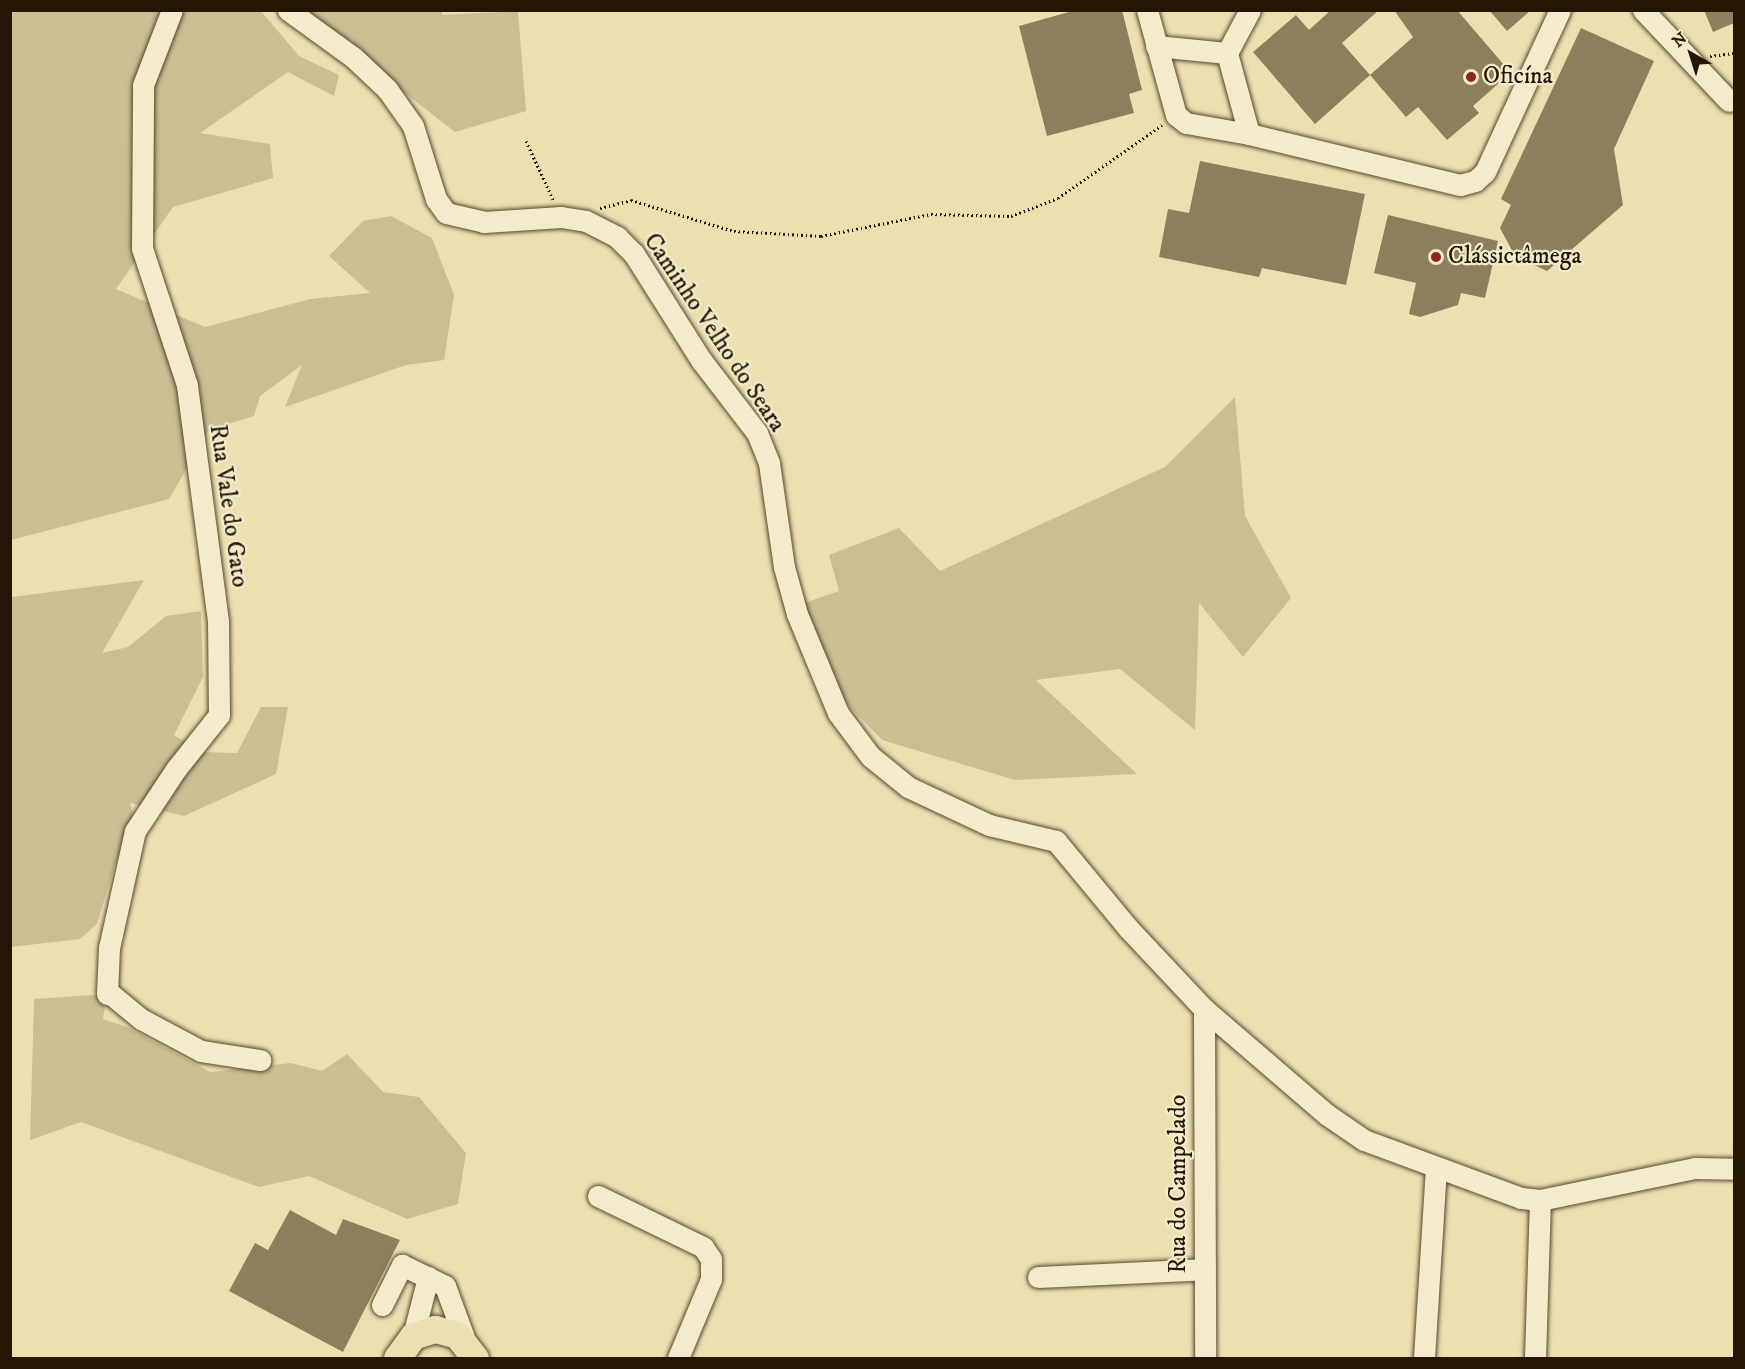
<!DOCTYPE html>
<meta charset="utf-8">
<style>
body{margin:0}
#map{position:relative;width:1745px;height:1369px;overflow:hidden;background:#ede0b0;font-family:"IM FELL DW Pica",serif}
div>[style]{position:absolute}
.green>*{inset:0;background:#cbbe93}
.building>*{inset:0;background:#8d7f5d}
.path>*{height:3px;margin-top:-1.5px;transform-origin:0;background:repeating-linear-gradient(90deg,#241603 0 1.5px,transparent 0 4.5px)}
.roads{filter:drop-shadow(0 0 2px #56482e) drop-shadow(0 0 2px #56482e)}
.minor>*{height:21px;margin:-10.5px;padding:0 10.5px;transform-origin:10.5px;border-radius:10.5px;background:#f3ebcc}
.major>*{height:27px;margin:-13.5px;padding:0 13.5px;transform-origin:13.5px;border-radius:13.5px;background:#ede0b0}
.dots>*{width:16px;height:16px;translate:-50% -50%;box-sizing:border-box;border:3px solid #f3ebcc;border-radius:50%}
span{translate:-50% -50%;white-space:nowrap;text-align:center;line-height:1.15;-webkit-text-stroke:4.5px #f3ebcc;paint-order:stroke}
.poi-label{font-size:24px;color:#241603}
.left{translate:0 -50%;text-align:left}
.street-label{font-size:24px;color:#241603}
.frame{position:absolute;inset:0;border:12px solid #241603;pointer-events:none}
.north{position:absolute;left:1661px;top:24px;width:60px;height:60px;-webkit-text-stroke:4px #f3ebcc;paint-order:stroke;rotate:321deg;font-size:16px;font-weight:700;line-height:24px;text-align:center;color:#241603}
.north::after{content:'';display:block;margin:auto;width:21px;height:27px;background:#241603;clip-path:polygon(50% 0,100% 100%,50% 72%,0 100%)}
</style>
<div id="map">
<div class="green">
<div style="clip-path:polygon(11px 11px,261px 11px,299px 56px,339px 75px,334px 96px,288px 72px,200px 133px,270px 144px,273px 178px,173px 207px,116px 289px,205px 327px,310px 299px,370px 293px,329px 256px,363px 221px,391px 216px,432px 238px,454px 295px,444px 360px,406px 365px,285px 407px,302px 365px,260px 396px,254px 416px,209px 430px,169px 499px,11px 540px)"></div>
<div style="clip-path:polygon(299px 11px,442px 11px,442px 15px,518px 11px,526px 111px,455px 132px)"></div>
<div style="clip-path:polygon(1235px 397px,1245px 516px,1291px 598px,1243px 657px,1199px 603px,1195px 730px,1120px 669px,1036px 680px,1137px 774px,1015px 780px,882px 740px,813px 669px,804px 603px,839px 591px,829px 555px,899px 528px,940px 571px,1165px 467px)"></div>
<div style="clip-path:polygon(144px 580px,102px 653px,128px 647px,166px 616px,201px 611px,203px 677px,174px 735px,201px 752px,237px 753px,261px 707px,288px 707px,276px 774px,184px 816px,130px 803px,139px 839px,117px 858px,97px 924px,80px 939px,11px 947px,10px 592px,12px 597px)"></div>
<div style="clip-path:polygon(107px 994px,103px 1019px,127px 1027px,210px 1072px,291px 1063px,322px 1071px,347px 1054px,383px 1092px,419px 1097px,466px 1153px,458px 1204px,407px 1219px,309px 1176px,259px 1187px,81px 1122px,30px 1140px,34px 999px)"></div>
</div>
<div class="building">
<div style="clip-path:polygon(1076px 10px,1122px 10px,1142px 90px,1129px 94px,1134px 113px,1047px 136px,1019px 26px)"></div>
<div style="clip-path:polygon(1331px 10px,1379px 10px,1342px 43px,1370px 75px,1315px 124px,1253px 52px,1296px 15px,1309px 30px)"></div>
<div style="clip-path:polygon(1394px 10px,1457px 10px,1504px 65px,1501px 68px,1507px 76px,1473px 106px,1479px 113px,1447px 140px,1418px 107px,1406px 117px,1370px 75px,1413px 37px)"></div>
<div style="clip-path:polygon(1489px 10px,1531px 10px,1507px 31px)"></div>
<div style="clip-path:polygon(1704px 10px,1734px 10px,1734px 23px,1713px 32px)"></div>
<div style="clip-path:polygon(1581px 28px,1654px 61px,1614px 149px,1623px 205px,1547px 271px,1515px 256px,1500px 228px,1511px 205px,1501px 199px)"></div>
<div style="clip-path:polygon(1200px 161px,1365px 194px,1346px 285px,1262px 268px,1259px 277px,1159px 257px,1168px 209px,1189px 213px)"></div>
<div style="clip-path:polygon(1388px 215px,1498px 241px,1485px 298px,1461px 293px,1458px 305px,1420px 317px,1409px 314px,1416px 283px,1374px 273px)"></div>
<div style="clip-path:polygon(290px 1210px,336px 1235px,343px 1219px,400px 1240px,343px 1352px,229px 1291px,255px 1243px,268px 1250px)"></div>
</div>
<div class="path">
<div style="left:1710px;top:56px;width:24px;rotate:-7deg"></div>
<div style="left:526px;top:141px;width:66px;rotate:65deg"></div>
<div style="left:600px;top:208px;width:32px;rotate:-14deg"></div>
<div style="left:631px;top:200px;width:108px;rotate:16.8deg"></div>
<div style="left:734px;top:231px;width:87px;rotate:3.3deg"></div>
<div style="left:821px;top:236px;width:112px;rotate:-11.3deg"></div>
<div style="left:931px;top:214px;width:80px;rotate:1.4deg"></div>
<div style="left:1011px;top:216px;width:50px;rotate:-21deg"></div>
<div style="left:1058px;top:198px;width:127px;rotate:-35.1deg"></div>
</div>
<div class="roads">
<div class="minor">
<div style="left:288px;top:10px;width:80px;rotate:35.9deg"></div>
<div style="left:353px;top:57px;width:47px;rotate:43.3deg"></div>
<div style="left:387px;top:89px;width:45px;rotate:54.9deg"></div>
<div style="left:413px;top:126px;width:77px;rotate:72.5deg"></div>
<div style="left:436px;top:199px;width:17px;rotate:54deg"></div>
<div style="left:446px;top:213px;width:39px;rotate:13deg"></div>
<div style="left:484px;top:222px;width:77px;rotate:-3.7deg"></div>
<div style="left:561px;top:217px;width:25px;rotate:9deg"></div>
<div style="left:586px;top:221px;width:35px;rotate:27deg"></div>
<div style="left:617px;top:237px;width:24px;rotate:45deg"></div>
<div style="left:634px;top:254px;width:125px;rotate:57.7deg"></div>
<div style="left:701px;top:360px;width:92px;rotate:52.5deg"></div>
<div style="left:757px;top:433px;width:32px;rotate:68deg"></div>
<div style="left:769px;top:463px;width:105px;rotate:81.8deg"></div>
<div style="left:784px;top:567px;width:49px;rotate:74.5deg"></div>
<div style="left:797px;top:614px;width:107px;rotate:67.5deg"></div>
<div style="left:838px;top:713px;width:54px;rotate:53.3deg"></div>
<div style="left:870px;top:756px;width:49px;rotate:39.2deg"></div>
<div style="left:908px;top:787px;width:89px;rotate:25.1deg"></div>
<div style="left:989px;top:825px;width:69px;rotate:13.4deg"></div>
<div style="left:1056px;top:841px;width:113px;rotate:50.4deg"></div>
<div style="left:1128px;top:928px;width:111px;rotate:46.8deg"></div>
<div style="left:1204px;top:1009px;width:161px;rotate:40.7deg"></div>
<div style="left:1326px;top:1114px;width:46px;rotate:34.4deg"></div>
<div style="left:1364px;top:1140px;width:167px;rotate:20.3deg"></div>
<div style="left:1521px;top:1198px;width:19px;rotate:6deg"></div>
<div style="left:1540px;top:1200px;width:158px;rotate:-11.7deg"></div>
<div style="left:1695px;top:1168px;width:39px;rotate:1deg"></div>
<div style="left:1147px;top:10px;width:109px;rotate:74.6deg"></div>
<div style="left:1176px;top:115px;width:13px;rotate:39deg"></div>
<div style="left:1186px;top:123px;width:64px;rotate:9.9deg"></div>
<div style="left:1249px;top:134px;width:84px;rotate:-105.2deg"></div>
<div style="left:1643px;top:10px;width:125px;rotate:46.6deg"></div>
<div style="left:1156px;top:46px;width:71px;rotate:5.6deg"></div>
<div style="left:1227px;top:53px;width:49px;rotate:-61.9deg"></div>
<div style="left:1249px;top:134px;width:217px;rotate:13.6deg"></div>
<div style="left:1460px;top:185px;width:16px;rotate:-15deg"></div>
<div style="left:1475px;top:181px;width:13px;rotate:-42deg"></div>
<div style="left:1485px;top:172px;width:179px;rotate:-65.2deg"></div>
<div style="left:107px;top:991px;width:44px;rotate:39.5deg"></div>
<div style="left:141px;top:1019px;width:68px;rotate:28.1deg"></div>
<div style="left:201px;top:1051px;width:60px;rotate:8.7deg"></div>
<div style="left:107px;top:994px;width:46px;rotate:-87.5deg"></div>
<div style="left:109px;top:948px;width:120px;rotate:-77.5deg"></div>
<div style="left:135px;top:831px;width:74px;rotate:-56.5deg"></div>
<div style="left:176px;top:769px;width:69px;rotate:-51.5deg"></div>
<div style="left:219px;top:715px;width:94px;rotate:-90.6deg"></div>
<div style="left:218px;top:621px;width:238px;rotate:-97.5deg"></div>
<div style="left:187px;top:385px;width:144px;rotate:-108.2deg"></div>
<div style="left:142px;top:248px;width:163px;rotate:-89.6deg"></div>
<div style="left:143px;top:85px;width:80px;rotate:-68.9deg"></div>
<div style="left:1204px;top:1009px;width:349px;rotate:89.8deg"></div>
<div style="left:598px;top:1196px;width:117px;rotate:25.9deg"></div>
<div style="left:703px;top:1247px;width:14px;rotate:56deg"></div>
<div style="left:711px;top:1259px;width:20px;rotate:90deg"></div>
<div style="left:711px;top:1279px;width:86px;rotate:112.7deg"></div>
<div style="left:1038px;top:1277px;width:167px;rotate:-2.7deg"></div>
<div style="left:382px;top:1305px;width:45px;rotate:-63.4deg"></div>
<div style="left:402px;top:1265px;width:48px;rotate:26deg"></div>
<div style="left:445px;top:1286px;width:61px;rotate:69.8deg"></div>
<div style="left:413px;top:1336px;width:61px;rotate:-75.7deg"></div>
<div style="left:1424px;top:1358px;width:189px;rotate:-86.4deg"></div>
<div style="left:1535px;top:1358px;width:158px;rotate:-88.2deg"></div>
</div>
<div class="major">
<div style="left:397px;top:1358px;width:27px;rotate:-54deg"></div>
<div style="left:413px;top:1336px;width:23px;rotate:-18deg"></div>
<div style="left:435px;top:1329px;width:23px;rotate:15deg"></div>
<div style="left:457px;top:1335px;width:29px;rotate:52deg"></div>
</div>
</div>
<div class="dots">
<div style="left:1471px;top:77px;background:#8f2418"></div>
<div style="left:1436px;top:257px;background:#8f2418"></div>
</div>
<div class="poi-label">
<span class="left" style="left:1483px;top:77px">Oficína</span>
<span class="left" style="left:1448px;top:257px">Clássictâmega</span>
</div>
<div class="street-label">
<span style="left:714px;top:333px;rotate:56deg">Caminho Velho do Seara</span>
<span style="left:228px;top:506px;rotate:82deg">Rua Vale do Gato</span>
<span style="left:1179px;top:1184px;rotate:-90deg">Rua do Campelado</span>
</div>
<div class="frame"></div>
<div class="north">N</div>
</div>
